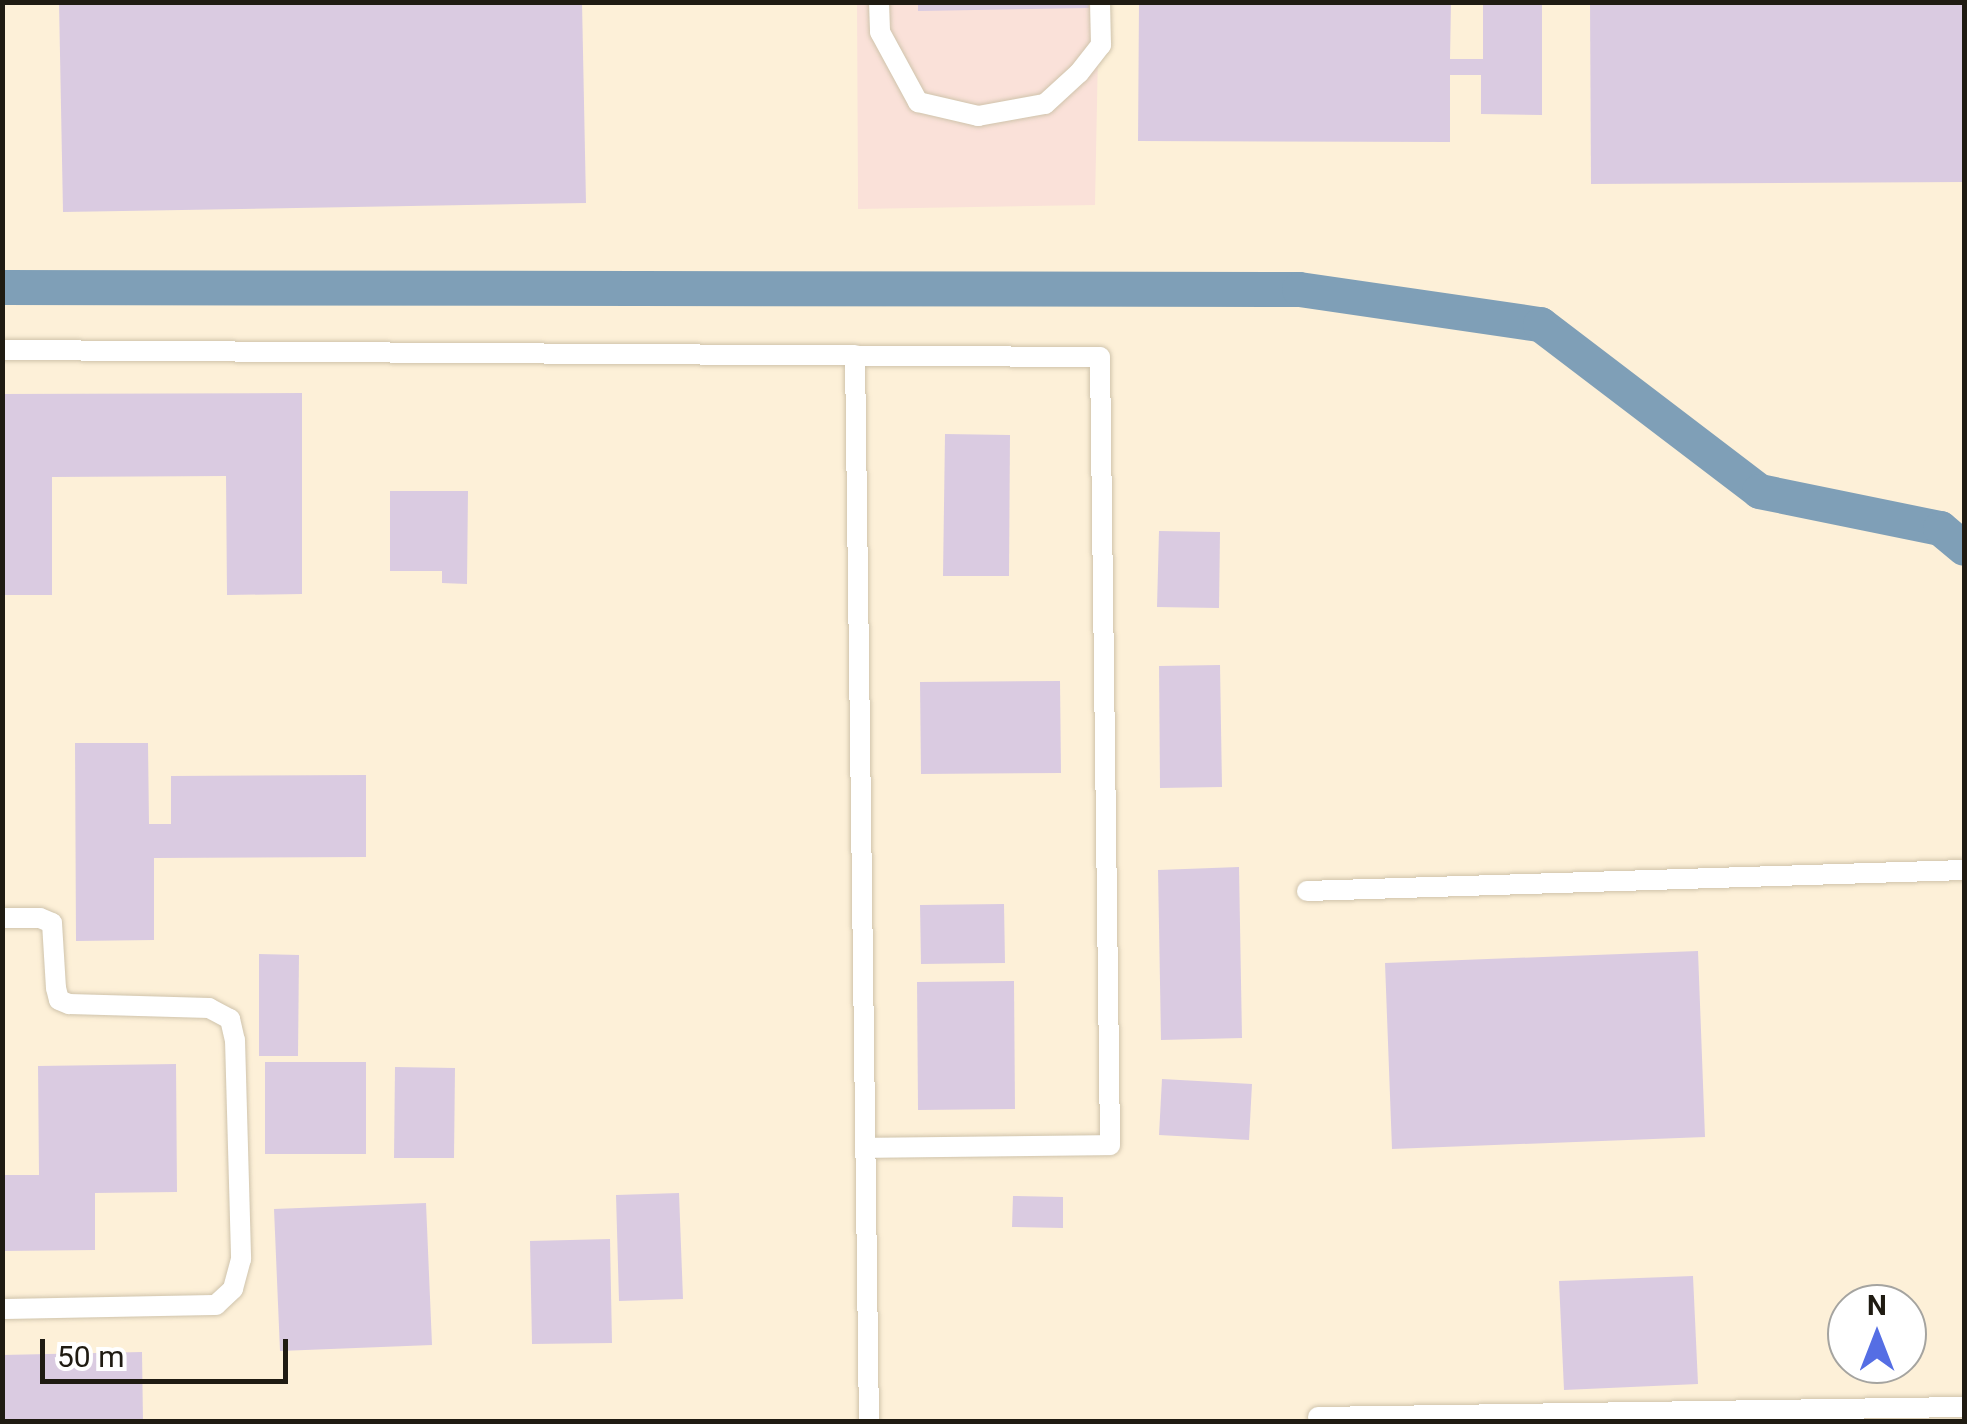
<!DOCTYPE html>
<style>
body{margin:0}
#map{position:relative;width:1967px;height:1424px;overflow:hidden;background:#fdf0d8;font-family:Roboto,sans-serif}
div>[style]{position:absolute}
.commercial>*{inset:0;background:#fae1d9}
.canal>*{height:35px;margin:-17.5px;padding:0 17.5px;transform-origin:17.5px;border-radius:17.5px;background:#7f9fb7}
.building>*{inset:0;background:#dacbe1}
.roads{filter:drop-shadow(0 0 2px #cfc3ab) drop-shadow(0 0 2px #cfc3ab)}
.lane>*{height:20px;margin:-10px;padding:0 10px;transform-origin:10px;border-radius:10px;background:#fff}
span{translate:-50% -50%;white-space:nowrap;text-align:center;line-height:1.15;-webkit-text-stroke:9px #fff;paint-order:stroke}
.frame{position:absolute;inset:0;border:5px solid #1f1b12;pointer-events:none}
.north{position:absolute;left:1827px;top:1284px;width:100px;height:100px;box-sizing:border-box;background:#fff;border:2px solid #a5a4a0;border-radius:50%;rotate:0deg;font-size:28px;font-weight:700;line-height:40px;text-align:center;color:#1f1b12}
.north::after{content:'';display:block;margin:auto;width:35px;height:45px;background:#556ee4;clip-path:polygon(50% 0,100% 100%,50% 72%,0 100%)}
.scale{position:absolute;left:40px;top:1339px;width:248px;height:45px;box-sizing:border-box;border:5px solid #1f1b12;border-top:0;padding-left:12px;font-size:30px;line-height:35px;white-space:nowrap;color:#1f1b12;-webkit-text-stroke:8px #fff;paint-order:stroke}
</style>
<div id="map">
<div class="commercial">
<div style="clip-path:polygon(857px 3px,1099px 3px,1095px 205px,858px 209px)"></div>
</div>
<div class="canal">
<div style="left:2px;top:287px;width:1297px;rotate:0.09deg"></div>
<div style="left:1299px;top:289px;width:244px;rotate:8.3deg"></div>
<div style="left:1540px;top:324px;width:275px;rotate:37.3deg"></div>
<div style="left:1759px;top:491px;width:185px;rotate:11.6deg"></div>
<div style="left:1940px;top:528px;width:31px;rotate:40deg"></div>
</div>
<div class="building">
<div style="clip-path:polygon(59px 2px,582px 2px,586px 203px,63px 212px)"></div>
<div style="clip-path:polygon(918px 2px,1089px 2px,1089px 8px,918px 11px)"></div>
<div style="clip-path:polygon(1139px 2px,1451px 2px,1450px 59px,1483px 59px,1483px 2px,1542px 2px,1542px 115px,1481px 114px,1481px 75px,1450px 75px,1450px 142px,1138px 141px)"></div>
<div style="clip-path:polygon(1590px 2px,1964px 2px,1964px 182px,1591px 184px)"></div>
<div style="clip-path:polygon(302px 393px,302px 594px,227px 595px,226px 476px,52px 477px,52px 595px,2px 595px,2px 394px)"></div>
<div style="clip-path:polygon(945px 434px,1010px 435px,1009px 576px,943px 576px)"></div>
<div style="clip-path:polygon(390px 491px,468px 491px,467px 584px,442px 583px,442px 571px,390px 571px)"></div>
<div style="clip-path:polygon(1159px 531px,1220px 532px,1219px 608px,1157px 607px)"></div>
<div style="clip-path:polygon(1220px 665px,1222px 787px,1160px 788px,1159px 666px)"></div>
<div style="clip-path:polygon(1060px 681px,1061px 773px,921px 774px,920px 682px)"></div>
<div style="clip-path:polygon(75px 743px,148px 743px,149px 824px,171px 824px,171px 776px,366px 775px,366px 857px,154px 858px,154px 940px,76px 941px)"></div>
<div style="clip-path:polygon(1239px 867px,1242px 1038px,1161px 1040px,1158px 870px)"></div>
<div style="clip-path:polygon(1004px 904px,1005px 963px,921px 964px,920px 905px)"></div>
<div style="clip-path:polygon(1698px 951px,1705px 1137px,1392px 1149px,1385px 963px)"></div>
<div style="clip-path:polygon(259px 954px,299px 955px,298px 1056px,259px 1056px)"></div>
<div style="clip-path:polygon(1014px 981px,1015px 1109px,918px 1110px,917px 982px)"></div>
<div style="clip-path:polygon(265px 1062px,366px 1062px,366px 1154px,265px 1154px)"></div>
<div style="clip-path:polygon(176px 1064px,177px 1192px,95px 1193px,95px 1250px,2px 1251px,2px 1175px,39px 1175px,38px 1066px)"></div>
<div style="clip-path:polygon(395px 1067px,455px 1068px,454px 1158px,394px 1158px)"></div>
<div style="clip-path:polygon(1162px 1079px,1252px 1084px,1249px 1140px,1159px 1135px)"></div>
<div style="clip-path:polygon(679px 1193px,683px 1299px,619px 1301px,616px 1195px)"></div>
<div style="clip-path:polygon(1013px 1196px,1063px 1197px,1063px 1228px,1012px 1227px)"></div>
<div style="clip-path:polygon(426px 1203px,432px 1345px,280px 1351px,274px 1209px)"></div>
<div style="clip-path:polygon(610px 1239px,612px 1343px,532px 1344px,530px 1241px)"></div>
<div style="clip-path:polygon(1693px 1276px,1698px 1384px,1564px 1390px,1559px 1281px)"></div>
<div style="clip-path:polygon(142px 1352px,143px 1422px,2px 1422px,2px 1355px)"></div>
</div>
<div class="roads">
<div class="lane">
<div style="left:879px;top:2px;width:30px;rotate:88deg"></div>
<div style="left:880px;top:32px;width:80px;rotate:61.5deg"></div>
<div style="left:918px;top:102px;width:62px;rotate:13.1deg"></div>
<div style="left:978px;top:116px;width:68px;rotate:-10.2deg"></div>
<div style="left:1045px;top:104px;width:46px;rotate:-42.4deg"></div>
<div style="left:1079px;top:73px;width:36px;rotate:-52deg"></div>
<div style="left:1101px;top:45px;width:43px;rotate:-91.3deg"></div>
<div style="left:2px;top:350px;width:1098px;rotate:0.37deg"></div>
<div style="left:1100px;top:357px;width:788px;rotate:89.27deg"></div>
<div style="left:1110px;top:1145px;width:245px;rotate:179.3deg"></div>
<div style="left:855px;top:355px;width:1067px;rotate:89.25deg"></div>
<div style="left:1307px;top:891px;width:657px;rotate:-1.83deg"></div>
<div style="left:2px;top:918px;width:38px"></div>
<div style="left:40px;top:918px;width:13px;rotate:23deg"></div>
<div style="left:52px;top:923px;width:65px;rotate:86.5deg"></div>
<div style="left:56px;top:988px;width:12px;rotate:76deg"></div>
<div style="left:59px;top:1000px;width:11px;rotate:22deg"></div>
<div style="left:69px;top:1004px;width:140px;rotate:1.6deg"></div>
<div style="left:209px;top:1008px;width:24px;rotate:28deg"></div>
<div style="left:230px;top:1019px;width:22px;rotate:77deg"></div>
<div style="left:235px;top:1040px;width:219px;rotate:88.4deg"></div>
<div style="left:241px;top:1259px;width:31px;rotate:105deg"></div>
<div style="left:233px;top:1289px;width:23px;rotate:137deg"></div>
<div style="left:216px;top:1305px;width:214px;rotate:178.9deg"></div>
<div style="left:1318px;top:1417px;width:646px;rotate:-0.89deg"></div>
</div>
</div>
<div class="frame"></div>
<div class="north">N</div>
<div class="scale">50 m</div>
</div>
